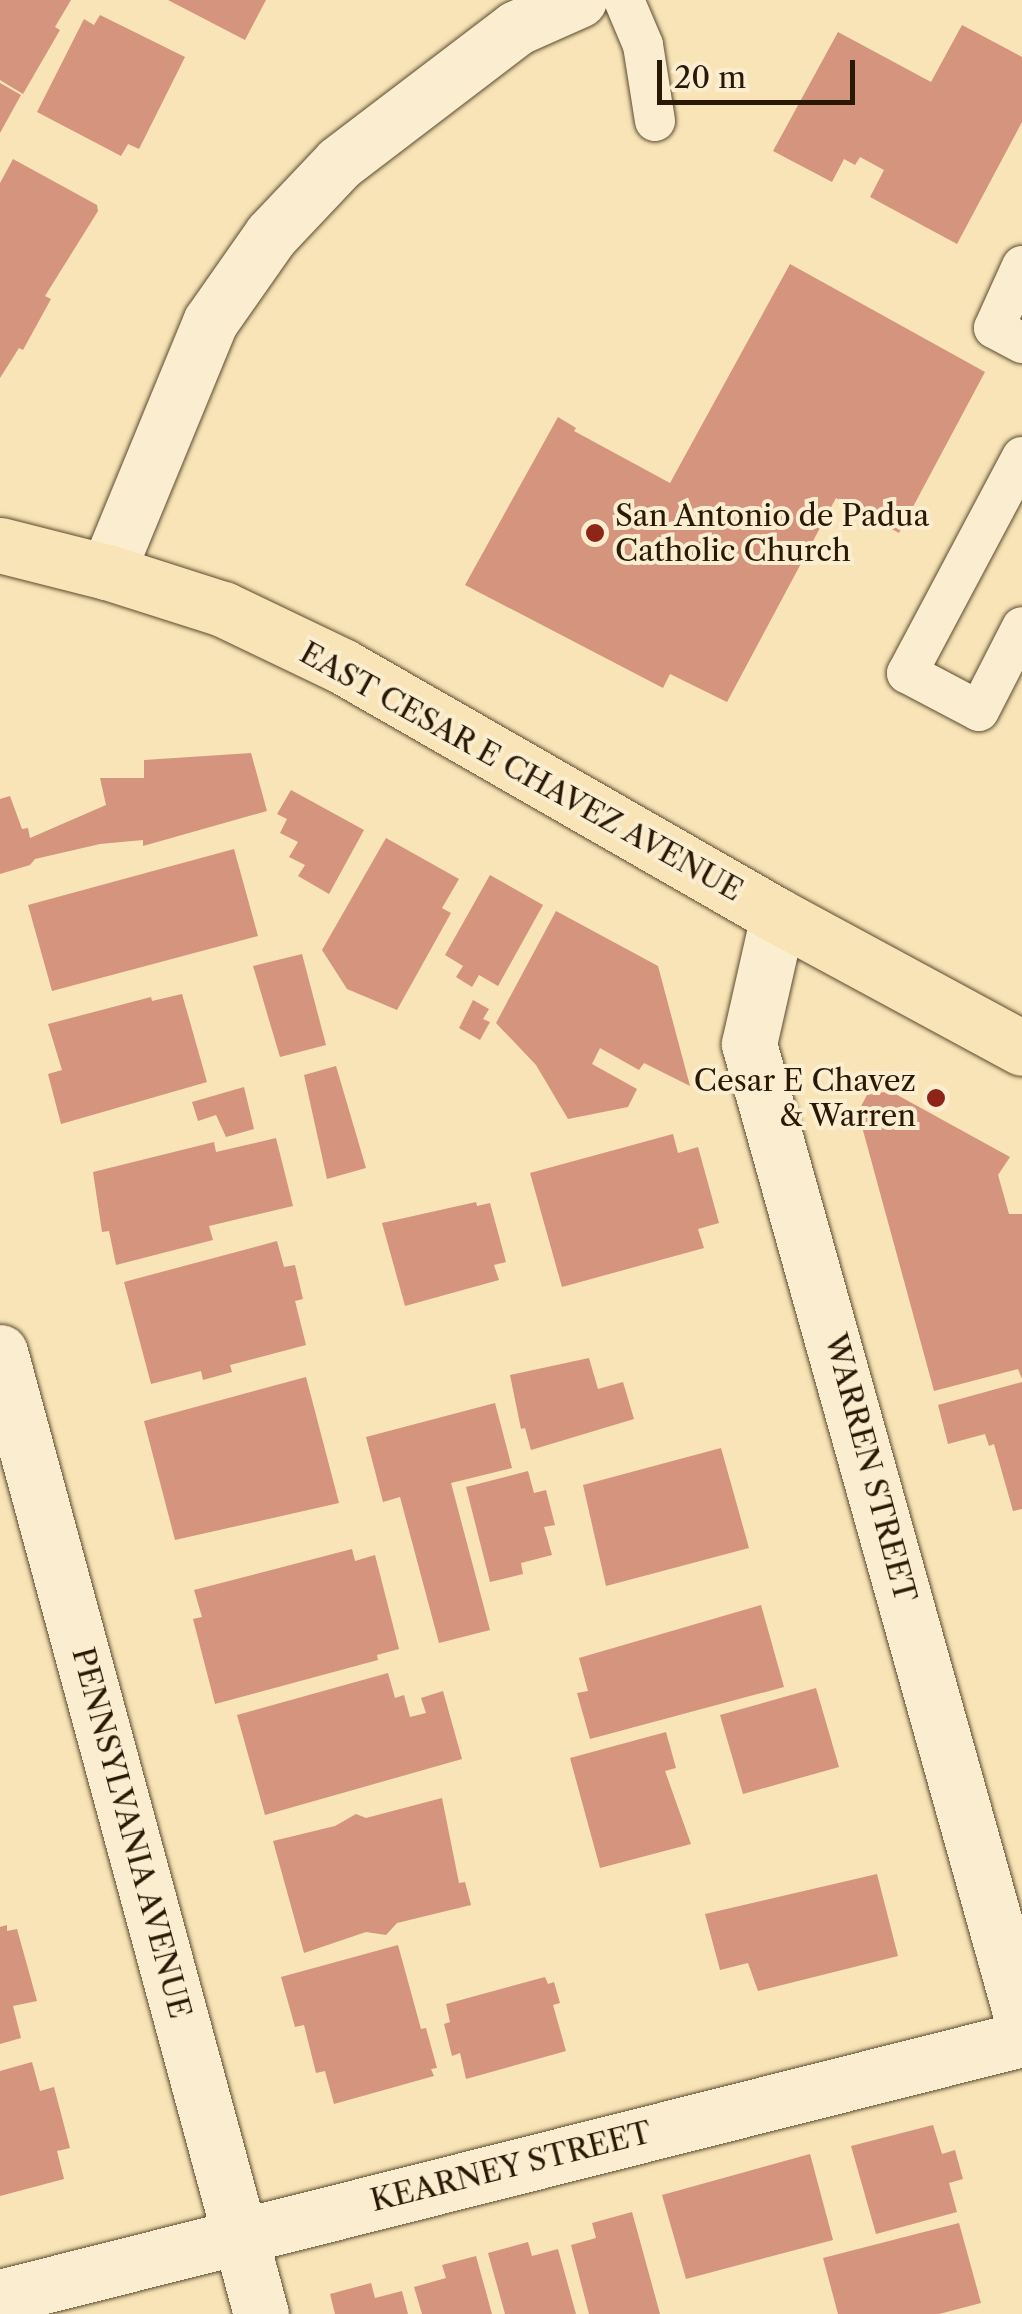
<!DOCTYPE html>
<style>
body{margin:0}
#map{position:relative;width:1022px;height:2314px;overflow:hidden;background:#f8e4b6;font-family:"Libre Caslon Text",serif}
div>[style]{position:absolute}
.building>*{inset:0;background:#d4947d}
.roads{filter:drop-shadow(0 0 2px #5c4b30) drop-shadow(0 0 2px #5c4b30)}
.service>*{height:40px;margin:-20px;padding:0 20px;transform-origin:20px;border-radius:20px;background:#faedd0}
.minor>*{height:55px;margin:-27.5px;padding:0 27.5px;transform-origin:27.5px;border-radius:27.5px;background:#faedd0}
.primary>*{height:55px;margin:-27.5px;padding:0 27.5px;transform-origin:27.5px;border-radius:27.5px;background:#f8e4b6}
.dots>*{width:28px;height:28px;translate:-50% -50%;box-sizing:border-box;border:5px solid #faedd0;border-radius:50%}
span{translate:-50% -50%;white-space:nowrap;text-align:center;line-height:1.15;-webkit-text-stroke:8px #faedd0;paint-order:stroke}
.poi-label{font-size:30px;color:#281804}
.left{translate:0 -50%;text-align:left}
.right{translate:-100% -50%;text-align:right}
.street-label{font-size:30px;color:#281804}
.scale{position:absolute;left:657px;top:60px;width:198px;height:45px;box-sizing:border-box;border:5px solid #281804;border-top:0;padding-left:12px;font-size:30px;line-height:35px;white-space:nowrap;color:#281804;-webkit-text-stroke:8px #faedd0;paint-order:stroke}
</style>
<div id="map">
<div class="building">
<div style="clip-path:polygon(0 0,71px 0,55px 27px,60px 30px,23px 94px,0 80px)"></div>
<div style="clip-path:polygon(168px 0,266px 0,245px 40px)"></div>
<div style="clip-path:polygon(100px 15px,185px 57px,139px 149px,128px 144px,121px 156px,37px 112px,84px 19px,94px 25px)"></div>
<div style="clip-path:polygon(962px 25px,1022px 57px,1022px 122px,957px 244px,870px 197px,884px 170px,860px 157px,855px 165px,844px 159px,832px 182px,773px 151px,838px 32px,931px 82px)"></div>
<div style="clip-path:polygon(0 83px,21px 95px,0 133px)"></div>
<div style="clip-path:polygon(13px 159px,97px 205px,98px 211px,45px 296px,51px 299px,23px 350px,19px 348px,0 378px,0 183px)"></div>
<div style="clip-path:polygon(790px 264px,985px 372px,899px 533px,836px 498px,727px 702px,670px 674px,663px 688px,465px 585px,558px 417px,576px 428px,574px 431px,670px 483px)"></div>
<div style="clip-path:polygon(251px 753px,267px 811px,143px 846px,143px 840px,100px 844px,35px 859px,30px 865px,0 874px,0 799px,10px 796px,22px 829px,28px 828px,30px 838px,106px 805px,100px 778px,144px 778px,144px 760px)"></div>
<div style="clip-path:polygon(291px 790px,364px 830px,329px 894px,298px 876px,305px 865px,289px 857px,298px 842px,280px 833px,287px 819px,277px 814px)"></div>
<div style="clip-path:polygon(386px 838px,459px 879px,442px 908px,451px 913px,397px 1010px,347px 989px,322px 950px)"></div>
<div style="clip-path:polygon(234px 849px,258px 936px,52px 991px,28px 905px)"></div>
<div style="clip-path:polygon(490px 875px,543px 905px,498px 986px,479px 975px,472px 987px,456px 977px,463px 966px,445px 955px)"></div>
<div style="clip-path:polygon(556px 911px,658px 966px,690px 1086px,644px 1063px,639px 1070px,600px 1048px,592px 1064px,637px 1089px,628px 1107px,568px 1119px,536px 1065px,496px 1023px)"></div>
<div style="clip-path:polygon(302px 954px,326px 1045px,280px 1057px,253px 966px)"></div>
<div style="clip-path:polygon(182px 994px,207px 1082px,61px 1124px,48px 1074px,62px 1070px,48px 1024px,151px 997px,152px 1001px)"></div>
<div style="clip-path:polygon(473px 1000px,489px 1009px,483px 1019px,490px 1022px,480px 1040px,459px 1028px)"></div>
<div style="clip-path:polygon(336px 1066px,366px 1168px,327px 1179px,304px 1075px)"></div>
<div style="clip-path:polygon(244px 1087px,254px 1129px,226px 1137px,216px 1115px,198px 1121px,192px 1102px)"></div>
<div style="clip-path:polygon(890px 1091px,1010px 1157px,998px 1175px,1009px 1214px,1022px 1214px,1022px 1379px,1018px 1369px,934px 1391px,858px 1112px,867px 1095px)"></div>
<div style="clip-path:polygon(673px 1134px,678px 1153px,698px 1147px,719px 1223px,698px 1229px,704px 1248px,562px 1287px,530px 1173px)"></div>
<div style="clip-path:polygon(276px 1138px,293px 1206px,209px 1226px,213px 1240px,116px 1265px,109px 1231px,102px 1232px,93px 1172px,214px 1142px,216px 1152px)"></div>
<div style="clip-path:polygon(476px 1202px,477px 1206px,490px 1203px,506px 1262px,494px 1265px,499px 1280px,405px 1306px,382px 1223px)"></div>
<div style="clip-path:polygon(277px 1241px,284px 1267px,295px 1265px,303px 1299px,295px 1301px,306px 1345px,230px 1365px,232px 1372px,203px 1380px,201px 1371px,151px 1384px,124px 1282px)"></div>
<div style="clip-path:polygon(589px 1358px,598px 1389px,623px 1382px,634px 1419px,531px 1450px,525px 1428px,521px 1429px,510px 1375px)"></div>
<div style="clip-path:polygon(306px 1377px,339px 1503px,175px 1540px,144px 1421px)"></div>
<div style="clip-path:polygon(1022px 1382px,1022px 1509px,1013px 1511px,994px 1444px,989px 1446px,985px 1434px,948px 1444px,938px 1405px)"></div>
<div style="clip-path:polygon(495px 1403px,512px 1468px,451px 1483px,490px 1630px,439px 1643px,400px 1497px,383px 1502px,366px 1437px)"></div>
<div style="clip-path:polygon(721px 1448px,749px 1548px,606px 1586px,583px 1485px)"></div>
<div style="clip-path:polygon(528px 1471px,534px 1493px,546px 1490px,555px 1525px,544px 1527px,552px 1555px,521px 1563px,523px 1574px,490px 1582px,466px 1487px)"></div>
<div style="clip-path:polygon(352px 1549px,355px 1561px,375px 1555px,399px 1649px,377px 1655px,378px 1660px,215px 1704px,193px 1619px,202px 1617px,194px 1590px)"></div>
<div style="clip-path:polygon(761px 1605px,784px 1687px,590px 1739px,577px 1693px,588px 1691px,579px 1658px)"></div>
<div style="clip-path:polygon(388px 1673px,395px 1698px,404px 1695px,410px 1717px,426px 1713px,421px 1698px,443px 1691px,462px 1759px,265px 1815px,237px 1715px)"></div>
<div style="clip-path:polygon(816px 1688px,839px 1767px,743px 1794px,720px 1715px)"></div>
<div style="clip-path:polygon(666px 1732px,676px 1768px,665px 1771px,691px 1844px,600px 1868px,570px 1758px)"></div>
<div style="clip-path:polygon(442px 1798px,459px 1883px,465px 1882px,471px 1905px,397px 1923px,386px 1935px,366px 1932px,304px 1953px,273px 1841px,335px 1826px,356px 1814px,366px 1818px)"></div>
<div style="clip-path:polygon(877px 1874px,898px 1956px,758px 1991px,748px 1963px,720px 1970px,705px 1914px)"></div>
<div style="clip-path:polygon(7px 1925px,7px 1931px,17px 1929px,37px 2001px,13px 2006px,21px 2038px,0 2044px,0 1927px)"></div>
<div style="clip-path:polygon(398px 1945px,421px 2029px,426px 2028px,437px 2068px,431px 2069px,434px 2076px,334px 2104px,325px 2071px,316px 2073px,304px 2025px,295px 2027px,281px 1977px)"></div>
<div style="clip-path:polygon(545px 1977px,548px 1984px,554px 1982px,560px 2003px,553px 2005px,566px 2051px,466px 2079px,460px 2053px,452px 2056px,444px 2024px,450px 2022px,446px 2004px)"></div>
<div style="clip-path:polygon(32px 2062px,40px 2091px,54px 2087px,70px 2148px,57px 2151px,64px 2179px,0 2196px,0 2071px)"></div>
<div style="clip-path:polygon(933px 2125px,942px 2154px,955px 2150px,963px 2179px,949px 2183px,957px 2212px,876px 2234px,851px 2146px)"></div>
<div style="clip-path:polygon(810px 2154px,833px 2240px,686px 2279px,662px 2195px)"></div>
<div style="clip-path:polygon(632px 2212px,660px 2314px,589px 2314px,571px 2245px,596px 2238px,592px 2223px)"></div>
<div style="clip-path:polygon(959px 2223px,981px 2303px,939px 2314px,838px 2314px,823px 2258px)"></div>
<div style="clip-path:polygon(528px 2242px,532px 2256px,558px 2249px,576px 2314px,505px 2314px,488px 2253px)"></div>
<div style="clip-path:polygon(476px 2256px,492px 2314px,422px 2314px,414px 2287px,446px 2278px,442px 2265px)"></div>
<div style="clip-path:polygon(371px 2283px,375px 2298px,402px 2291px,408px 2314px,335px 2314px,330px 2294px)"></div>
</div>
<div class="roads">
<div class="service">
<div style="left:624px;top:0;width:49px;rotate:67.1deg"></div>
<div style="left:643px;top:45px;width:77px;rotate:81deg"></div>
<div style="left:1022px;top:266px;width:68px;rotate:114.3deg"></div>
<div style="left:994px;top:328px;width:32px;rotate:28deg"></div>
<div style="left:1022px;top:457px;width:245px;rotate:118deg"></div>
<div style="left:907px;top:673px;width:81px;rotate:27.8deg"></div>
<div style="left:979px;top:711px;width:94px;rotate:-62.9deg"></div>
</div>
<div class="minor">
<div style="left:107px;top:572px;width:270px;rotate:-67.6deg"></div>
<div style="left:210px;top:322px;width:106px;rotate:-55deg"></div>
<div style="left:271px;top:235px;width:99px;rotate:-46.6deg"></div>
<div style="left:339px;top:163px;width:223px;rotate:-37.3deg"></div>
<div style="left:516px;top:28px;width:69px;rotate:-24deg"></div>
<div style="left:778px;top:916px;width:131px;rotate:102.8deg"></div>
<div style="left:749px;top:1044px;width:1012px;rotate:74.36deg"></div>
<div style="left:0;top:1352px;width:997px;rotate:74.82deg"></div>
<div style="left:0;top:2297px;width:1054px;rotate:-14.17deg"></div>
</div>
<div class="primary">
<div style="left:0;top:545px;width:110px;rotate:14.2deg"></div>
<div style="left:107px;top:572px;width:122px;rotate:17.7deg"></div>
<div style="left:223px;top:609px;width:132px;rotate:25.6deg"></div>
<div style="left:342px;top:666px;width:503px;rotate:29.83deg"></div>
<div style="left:778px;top:916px;width:277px;rotate:28.4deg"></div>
</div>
</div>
<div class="dots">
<div style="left:595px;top:533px;background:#8f2418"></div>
<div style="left:936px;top:1098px;background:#8f2418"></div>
</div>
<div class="poi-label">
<span class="left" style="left:615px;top:533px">San Antonio de Padua<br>Catholic Church</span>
<span class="right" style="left:916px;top:1098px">Cesar E Chavez<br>&amp; Warren</span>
</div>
<div class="street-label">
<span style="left:521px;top:772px;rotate:29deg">EAST CESAR E CHAVEZ AVENUE</span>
<span style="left:870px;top:1468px;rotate:75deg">WARREN STREET</span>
<span style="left:131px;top:1833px;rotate:75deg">PENNSYLVANIA AVENUE</span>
<span style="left:511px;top:2167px;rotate:-14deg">KEARNEY STREET</span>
</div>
<div class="scale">20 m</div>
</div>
